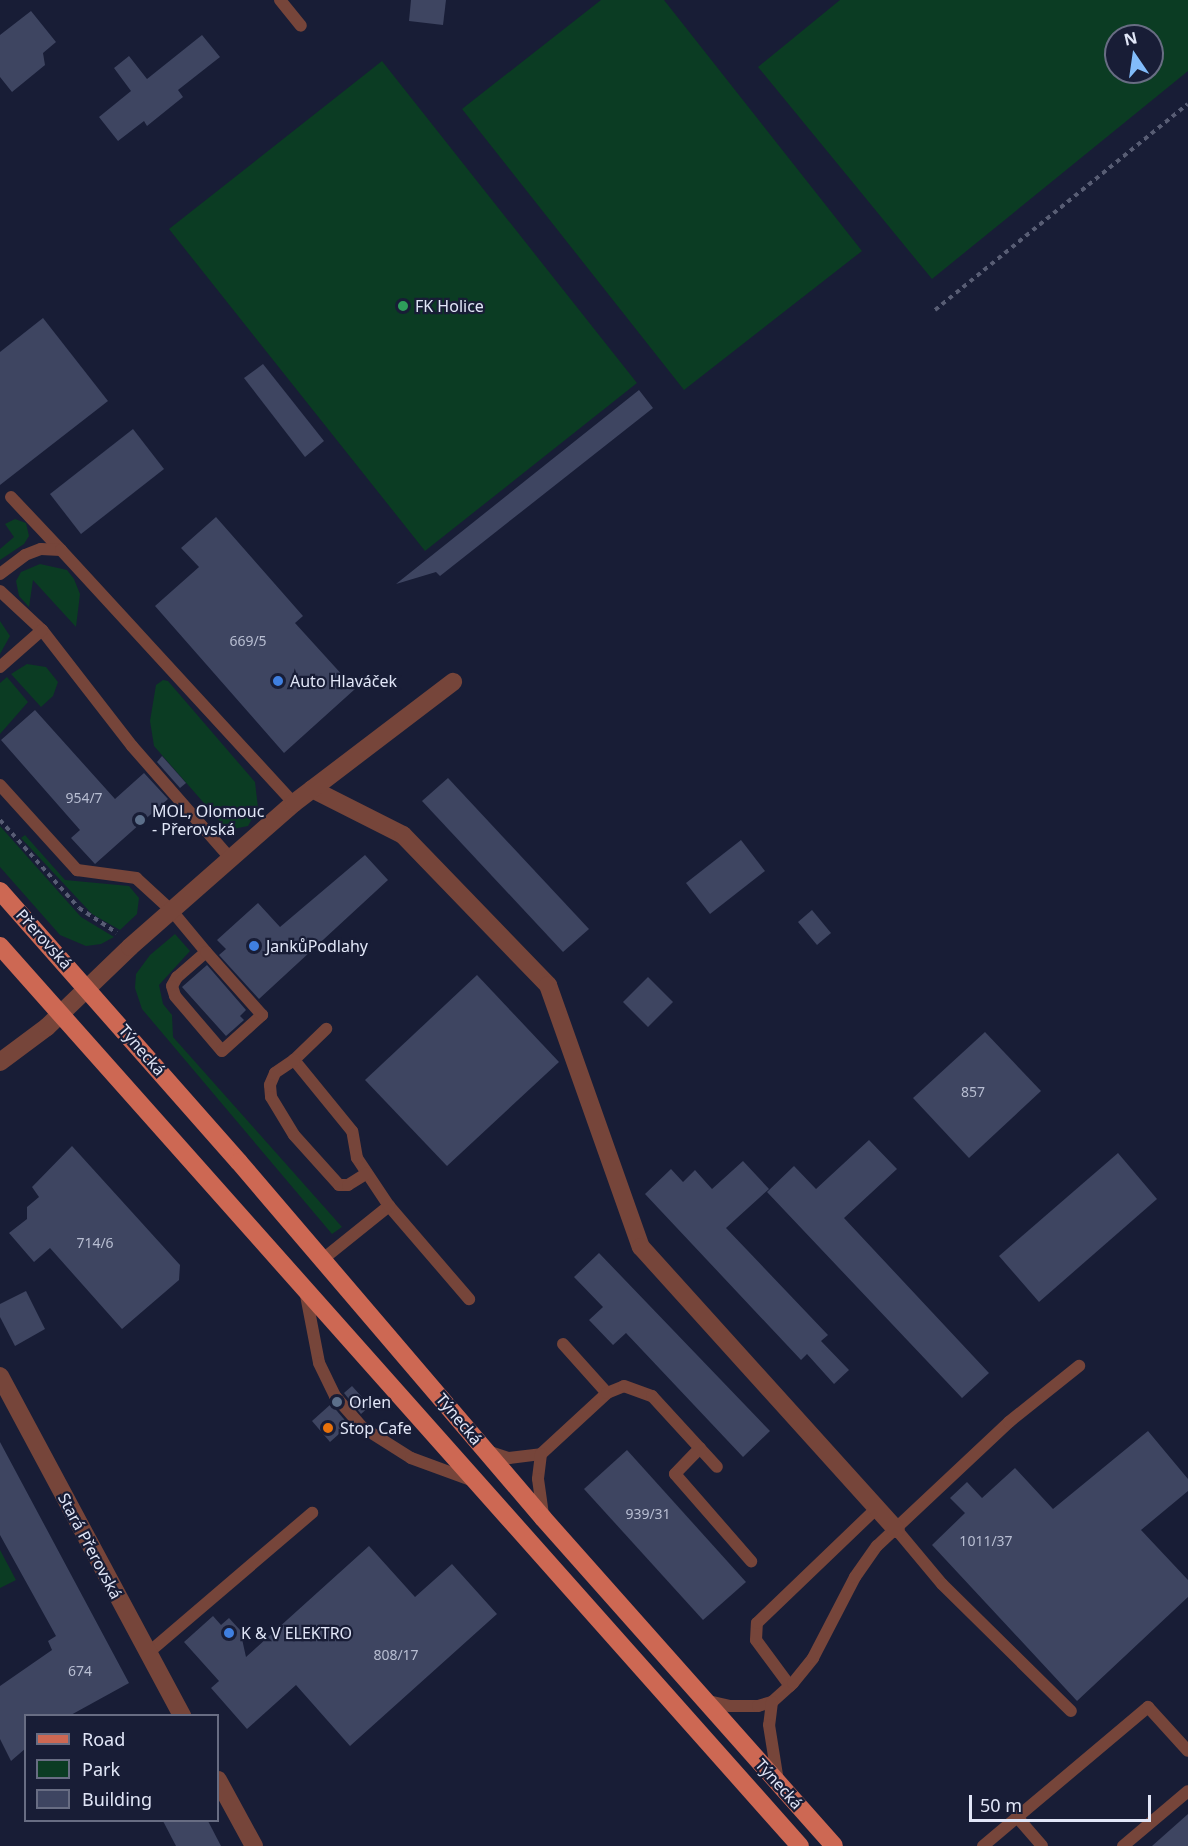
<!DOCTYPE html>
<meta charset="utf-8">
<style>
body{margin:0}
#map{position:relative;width:1188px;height:1846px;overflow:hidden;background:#181d36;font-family:"Noto Sans",sans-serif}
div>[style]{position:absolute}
.green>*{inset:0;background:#0b3c23}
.building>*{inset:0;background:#3e4561}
.path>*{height:4px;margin-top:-2px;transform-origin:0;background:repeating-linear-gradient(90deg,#585d74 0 4.5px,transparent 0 9px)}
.service>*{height:12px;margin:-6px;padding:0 6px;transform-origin:6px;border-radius:6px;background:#76453a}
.minor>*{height:18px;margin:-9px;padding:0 9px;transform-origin:9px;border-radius:9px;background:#76453a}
.primary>*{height:18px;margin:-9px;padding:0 9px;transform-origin:9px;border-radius:9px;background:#cd6853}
.dots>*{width:16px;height:16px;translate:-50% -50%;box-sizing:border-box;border:3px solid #181d36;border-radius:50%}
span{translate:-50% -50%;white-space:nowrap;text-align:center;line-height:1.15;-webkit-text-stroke:4.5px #181d36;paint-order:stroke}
.number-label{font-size:14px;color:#b8bed2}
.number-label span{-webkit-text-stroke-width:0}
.poi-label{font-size:16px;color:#e1e6f7}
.left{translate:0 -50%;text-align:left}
.street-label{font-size:16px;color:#e1e6f7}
.legend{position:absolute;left:24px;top:1714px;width:195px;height:108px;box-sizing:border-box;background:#181d36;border:2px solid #686d83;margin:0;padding:8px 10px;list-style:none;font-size:18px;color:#e1e6f7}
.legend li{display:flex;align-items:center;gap:12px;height:30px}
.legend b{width:30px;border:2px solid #686d83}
.north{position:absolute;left:1104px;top:24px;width:60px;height:60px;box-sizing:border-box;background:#181d36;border:2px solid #686d83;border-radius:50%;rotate:347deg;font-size:16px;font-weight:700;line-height:24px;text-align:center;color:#e1e6f7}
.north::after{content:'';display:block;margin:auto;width:21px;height:27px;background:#82bcfa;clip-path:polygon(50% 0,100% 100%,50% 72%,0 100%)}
.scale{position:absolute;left:969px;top:1795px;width:182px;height:27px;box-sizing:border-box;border:3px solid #e1e6f7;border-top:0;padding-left:8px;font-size:18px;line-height:21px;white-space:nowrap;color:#e1e6f7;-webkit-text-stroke:4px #181d36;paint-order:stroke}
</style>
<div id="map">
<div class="green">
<div style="clip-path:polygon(601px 0,664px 0,862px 251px,684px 390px,462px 109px)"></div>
<div style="clip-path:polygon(evenodd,840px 0,1188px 0,1188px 71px,932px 279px,758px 67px,840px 0,1116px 36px,1152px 36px,1152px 72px,1116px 72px,1116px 36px)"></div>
<div style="clip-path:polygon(382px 61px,637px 383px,425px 551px,169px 229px)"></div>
<div style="clip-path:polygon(15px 519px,26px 523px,29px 536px,24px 544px,0 560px,0 549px,14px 537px,5px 524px)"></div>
<div style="clip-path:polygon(40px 564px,67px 570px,74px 579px,80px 594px,76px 627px,33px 580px,29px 607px,19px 596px,16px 581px,21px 572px)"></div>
<div style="clip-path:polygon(0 621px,10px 636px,0 654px)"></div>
<div style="clip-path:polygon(27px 664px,46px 667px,58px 682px,53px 696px,41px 707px,11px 674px)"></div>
<div style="clip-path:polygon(7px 677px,28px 702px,0 734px,0 683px)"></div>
<div style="clip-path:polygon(163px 680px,168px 681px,255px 782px,258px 808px,248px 826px,233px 829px,224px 826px,154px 746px,150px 721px,156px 685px)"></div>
<div style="clip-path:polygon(0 826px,81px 917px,114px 937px,101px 944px,86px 946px,60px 935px,0 867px)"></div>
<div style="clip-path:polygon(25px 835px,65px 880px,129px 886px,139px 898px,137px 914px,120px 930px,92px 914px,21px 838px)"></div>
<div style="clip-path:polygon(175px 934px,190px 951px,159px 985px,163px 1004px,172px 1015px,173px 1037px,342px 1227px,332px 1234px,142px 1009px,135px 988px,136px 974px,150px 955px)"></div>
<div style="clip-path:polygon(0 1550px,16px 1580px,0 1588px)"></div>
</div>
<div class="building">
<div style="clip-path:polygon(411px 0,446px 0,443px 25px,409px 21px)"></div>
<div style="clip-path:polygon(31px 11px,56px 42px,43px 53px,45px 65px,12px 92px,0 77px,0 35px)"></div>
<div style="clip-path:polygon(202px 35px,220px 57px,178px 90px,183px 97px,147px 126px,144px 121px,118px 141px,99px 117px,131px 91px,114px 68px,129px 56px,147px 79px)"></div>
<div style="clip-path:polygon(43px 318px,108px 401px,0 485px,0 352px)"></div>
<div style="clip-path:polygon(263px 364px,324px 441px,305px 457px,244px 378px)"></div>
<div style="clip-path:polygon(639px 390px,653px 408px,440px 576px,436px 572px,396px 584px)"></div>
<div style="clip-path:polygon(133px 429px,164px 469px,81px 534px,50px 494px)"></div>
<div style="clip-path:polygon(216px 517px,303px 616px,295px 623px,355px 689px,284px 753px,155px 606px,199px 567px,181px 548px)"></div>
<div style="clip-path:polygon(35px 710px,115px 799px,144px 773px,168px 799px,95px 864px,71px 838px,80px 830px,1px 740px)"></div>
<div style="clip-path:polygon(162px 756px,186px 783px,180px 788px,157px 762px)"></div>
<div style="clip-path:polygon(448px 778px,589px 929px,563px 952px,422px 801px)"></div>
<div style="clip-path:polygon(741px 840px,765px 871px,710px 914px,686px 883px)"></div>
<div style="clip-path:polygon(365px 855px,388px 880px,259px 999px,219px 955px,226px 949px,217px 940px,258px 903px,280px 927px)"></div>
<div style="clip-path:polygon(812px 910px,831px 933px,817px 945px,798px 922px)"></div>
<div style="clip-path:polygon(207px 965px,246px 1010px,240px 1016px,244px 1020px,226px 1036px,182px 987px)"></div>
<div style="clip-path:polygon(477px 975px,559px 1062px,447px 1166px,365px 1080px)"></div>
<div style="clip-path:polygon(648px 977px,673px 1002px,648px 1027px,623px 1002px)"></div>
<div style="clip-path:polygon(985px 1032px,1041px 1091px,969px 1158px,913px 1098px)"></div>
<div style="clip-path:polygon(869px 1140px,897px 1169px,844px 1218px,989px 1373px,962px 1398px,767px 1192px,794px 1166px,816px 1189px)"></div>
<div style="clip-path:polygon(72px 1146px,180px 1265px,179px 1280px,122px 1329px,50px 1248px,34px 1262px,9px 1233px,27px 1219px,27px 1207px,39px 1197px,32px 1187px)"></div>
<div style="clip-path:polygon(1118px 1153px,1157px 1199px,1039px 1302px,999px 1256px)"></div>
<div style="clip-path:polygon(743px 1161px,769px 1189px,726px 1228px,828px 1335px,821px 1341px,849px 1370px,834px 1384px,807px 1354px,801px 1360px,645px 1194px,671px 1169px,683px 1182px,695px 1170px,712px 1189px)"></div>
<div style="clip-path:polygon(599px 1253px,770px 1431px,743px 1457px,626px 1333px,613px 1345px,589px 1320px,603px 1307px,574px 1277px)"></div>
<div style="clip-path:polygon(26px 1291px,45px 1329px,15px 1346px,0 1317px,0 1304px)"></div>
<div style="clip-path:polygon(352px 1386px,370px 1406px,361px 1414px,344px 1393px)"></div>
<div style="clip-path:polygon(331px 1404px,349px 1425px,330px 1442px,312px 1421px)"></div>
<div style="clip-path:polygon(1148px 1431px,1188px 1479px,1188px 1491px,1141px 1530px,1188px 1580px,1188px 1597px,1077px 1701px,932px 1545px,965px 1513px,950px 1498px,967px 1482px,982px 1498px,1015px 1468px,1053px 1509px)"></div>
<div style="clip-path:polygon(0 1442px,129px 1683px,69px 1716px,26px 1716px,26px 1748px,11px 1761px,0 1739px,0 1686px,52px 1650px,48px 1641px,56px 1636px,0 1535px)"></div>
<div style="clip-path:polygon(627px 1450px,746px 1582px,703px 1620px,584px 1489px)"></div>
<div style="clip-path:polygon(369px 1546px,415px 1597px,452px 1564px,497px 1614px,350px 1746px,296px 1685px,247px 1729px,211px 1688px,219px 1681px,184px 1642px,213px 1616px,221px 1625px,229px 1618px,240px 1630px,246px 1657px)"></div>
<div style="clip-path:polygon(1188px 1814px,1188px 1846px,1152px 1846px)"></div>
<div style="clip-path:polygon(163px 1821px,208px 1821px,221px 1846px,176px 1846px)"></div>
</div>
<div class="path">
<div style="left:935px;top:310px;width:326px;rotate:-39.2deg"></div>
<div style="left:0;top:820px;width:118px;rotate:48.1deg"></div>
<div style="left:79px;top:908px;width:45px;rotate:33.3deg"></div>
</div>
<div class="service">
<div style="left:280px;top:0;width:33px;rotate:51deg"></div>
<div style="left:11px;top:497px;width:73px;rotate:46.7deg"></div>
<div style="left:0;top:574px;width:31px;rotate:-37deg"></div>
<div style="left:25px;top:555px;width:17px;rotate:-21deg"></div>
<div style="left:41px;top:549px;width:20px;rotate:3deg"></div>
<div style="left:61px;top:550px;width:344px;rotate:47.4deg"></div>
<div style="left:0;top:591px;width:57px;rotate:42.9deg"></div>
<div style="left:42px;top:630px;width:147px;rotate:52.2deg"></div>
<div style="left:132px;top:746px;width:149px;rotate:48.8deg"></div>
<div style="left:0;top:667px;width:56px;rotate:-41.4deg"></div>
<div style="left:0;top:785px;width:115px;rotate:47.8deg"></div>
<div style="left:77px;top:870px;width:60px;rotate:7.7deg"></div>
<div style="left:136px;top:878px;width:49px;rotate:42.5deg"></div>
<div style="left:172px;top:911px;width:53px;rotate:50.3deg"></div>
<div style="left:206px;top:952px;width:38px;rotate:139deg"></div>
<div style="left:177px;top:977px;width:10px;rotate:119deg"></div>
<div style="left:172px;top:986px;width:10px;rotate:73deg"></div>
<div style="left:175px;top:996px;width:72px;rotate:49.5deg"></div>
<div style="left:222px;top:1051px;width:54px;rotate:-42deg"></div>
<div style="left:262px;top:1015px;width:84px;rotate:-131.6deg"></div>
<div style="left:294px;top:1060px;width:45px;rotate:-44.1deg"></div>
<div style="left:389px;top:1206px;width:123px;rotate:49.3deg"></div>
<div style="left:323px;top:1259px;width:85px;rotate:-38.8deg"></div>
<div style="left:389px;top:1206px;width:58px;rotate:-123.7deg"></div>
<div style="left:357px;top:1158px;width:27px;rotate:-100deg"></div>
<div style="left:352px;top:1131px;width:92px;rotate:-129.2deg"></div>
<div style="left:294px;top:1060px;width:23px;rotate:146deg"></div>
<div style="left:275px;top:1073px;width:13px;rotate:113deg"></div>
<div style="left:270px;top:1085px;width:12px;rotate:85deg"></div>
<div style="left:271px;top:1097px;width:44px;rotate:58.8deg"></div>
<div style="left:294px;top:1135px;width:67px;rotate:48deg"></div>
<div style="left:339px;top:1185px;width:9px"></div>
<div style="left:348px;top:1185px;width:22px;rotate:-32deg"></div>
<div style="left:305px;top:1290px;width:74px;rotate:79.1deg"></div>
<div style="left:319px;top:1363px;width:37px;rotate:64deg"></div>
<div style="left:335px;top:1396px;width:41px;rotate:48.9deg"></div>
<div style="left:362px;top:1427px;width:58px;rotate:32.3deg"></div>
<div style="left:411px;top:1458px;width:67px;rotate:20.1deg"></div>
<div style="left:563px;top:1344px;width:66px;rotate:48.1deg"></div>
<div style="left:700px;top:1448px;width:36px;rotate:134deg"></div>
<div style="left:675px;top:1474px;width:116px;rotate:48.9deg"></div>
<div style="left:487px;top:1451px;width:23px;rotate:18deg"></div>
<div style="left:509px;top:1458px;width:32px;rotate:-7deg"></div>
<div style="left:541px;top:1454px;width:90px;rotate:-42.7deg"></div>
<div style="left:607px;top:1393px;width:18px;rotate:-22deg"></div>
<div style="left:624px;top:1386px;width:30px;rotate:20deg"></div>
<div style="left:652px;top:1396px;width:96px;rotate:47.5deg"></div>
<div style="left:541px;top:1454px;width:25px;rotate:97deg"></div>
<div style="left:538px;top:1479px;width:37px;rotate:82deg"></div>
<div style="left:896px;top:1529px;width:72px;rotate:50.1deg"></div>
<div style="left:942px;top:1584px;width:181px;rotate:44.6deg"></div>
<div style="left:148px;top:1653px;width:216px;rotate:-40.5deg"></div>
<div style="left:790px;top:1686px;width:57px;rotate:-126.5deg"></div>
<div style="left:756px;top:1640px;width:17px;rotate:-87deg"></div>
<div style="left:757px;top:1623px;width:166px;rotate:-43.8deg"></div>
<div style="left:704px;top:1700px;width:27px;rotate:13deg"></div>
<div style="left:730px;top:1706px;width:28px"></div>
<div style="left:758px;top:1706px;width:15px;rotate:-16deg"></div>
<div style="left:772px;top:1702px;width:28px;rotate:-42deg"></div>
<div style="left:793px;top:1683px;width:32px;rotate:-51deg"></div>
<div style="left:813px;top:1658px;width:91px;rotate:-62.6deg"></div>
<div style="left:855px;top:1577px;width:38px;rotate:-55deg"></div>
<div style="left:877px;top:1546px;width:181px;rotate:-43.2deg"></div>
<div style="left:1009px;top:1422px;width:90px;rotate:-38.7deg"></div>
<div style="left:772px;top:1702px;width:23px;rotate:97deg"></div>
<div style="left:769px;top:1725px;width:57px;rotate:80.9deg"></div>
<div style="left:1017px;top:1817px;width:38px;rotate:49deg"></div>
<div style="left:983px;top:1846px;width:216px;rotate:-40.1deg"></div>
<div style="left:1148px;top:1707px;width:59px;rotate:47.7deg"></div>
<div style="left:1123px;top:1846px;width:85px;rotate:-40.2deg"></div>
</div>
<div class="minor">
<div style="left:312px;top:789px;width:102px;rotate:26.8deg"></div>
<div style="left:403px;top:835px;width:209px;rotate:46deg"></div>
<div style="left:548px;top:985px;width:278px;rotate:70.5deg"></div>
<div style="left:641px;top:1247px;width:380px;rotate:47.9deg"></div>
<div style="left:0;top:1062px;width:59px;rotate:-36.7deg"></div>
<div style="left:47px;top:1027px;width:115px;rotate:-43.9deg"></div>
<div style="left:130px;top:947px;width:218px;rotate:-41.3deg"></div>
<div style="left:294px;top:803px;width:200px;rotate:-37.3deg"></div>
<div style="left:0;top:1376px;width:386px;rotate:61.8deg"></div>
<div style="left:218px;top:1780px;width:75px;rotate:61.4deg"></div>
</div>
<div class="primary">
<div style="left:0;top:891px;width:361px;rotate:48.6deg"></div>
<div style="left:239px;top:1162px;width:468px;rotate:49.5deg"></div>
<div style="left:543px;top:1518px;width:438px;rotate:48.4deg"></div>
<div style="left:0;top:946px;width:1204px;rotate:48.37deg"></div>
</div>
<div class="dots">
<div style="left:403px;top:306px;background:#2e9e5b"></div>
<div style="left:278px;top:681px;background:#3f7fe0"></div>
<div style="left:140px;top:820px;background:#5c6f8a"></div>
<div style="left:254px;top:946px;background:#3f7fe0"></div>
<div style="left:337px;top:1402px;background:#5c6f8a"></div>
<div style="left:328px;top:1428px;background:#e8710a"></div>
<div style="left:229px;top:1633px;background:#3f7fe0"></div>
</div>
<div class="number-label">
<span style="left:248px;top:641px">669/5</span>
<span style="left:84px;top:798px">954/7</span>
<span style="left:973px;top:1092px">857</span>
<span style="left:95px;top:1243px">714/6</span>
<span style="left:648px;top:1514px">939/31</span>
<span style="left:986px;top:1541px">1011/37</span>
<span style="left:396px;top:1655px">808/17</span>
<span style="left:80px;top:1671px">674</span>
</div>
<div class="poi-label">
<span class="left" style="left:415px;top:306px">FK Holice</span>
<span class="left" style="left:290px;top:681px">Auto Hlaváček</span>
<span class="left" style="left:152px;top:820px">MOL, Olomouc<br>- Přerovská</span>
<span class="left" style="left:266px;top:946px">JankůPodlahy</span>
<span class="left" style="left:349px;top:1402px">Orlen</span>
<span class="left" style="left:340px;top:1428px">Stop Cafe</span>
<span class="left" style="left:241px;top:1633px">K &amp; V ELEKTRO</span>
</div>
<div class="street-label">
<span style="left:44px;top:939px;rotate:48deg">Přerovská</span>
<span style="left:142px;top:1050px;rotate:49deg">Týnecká</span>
<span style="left:459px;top:1419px;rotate:50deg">Týnecká</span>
<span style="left:90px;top:1546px;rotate:62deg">Stará Přerovská</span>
<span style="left:779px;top:1784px;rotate:48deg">Týnecká</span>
</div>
<ul class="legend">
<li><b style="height:8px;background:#cd6853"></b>Road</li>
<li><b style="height:16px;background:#0b3c23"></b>Park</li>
<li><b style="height:16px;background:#3e4561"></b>Building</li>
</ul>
<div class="north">N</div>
<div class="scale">50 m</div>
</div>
